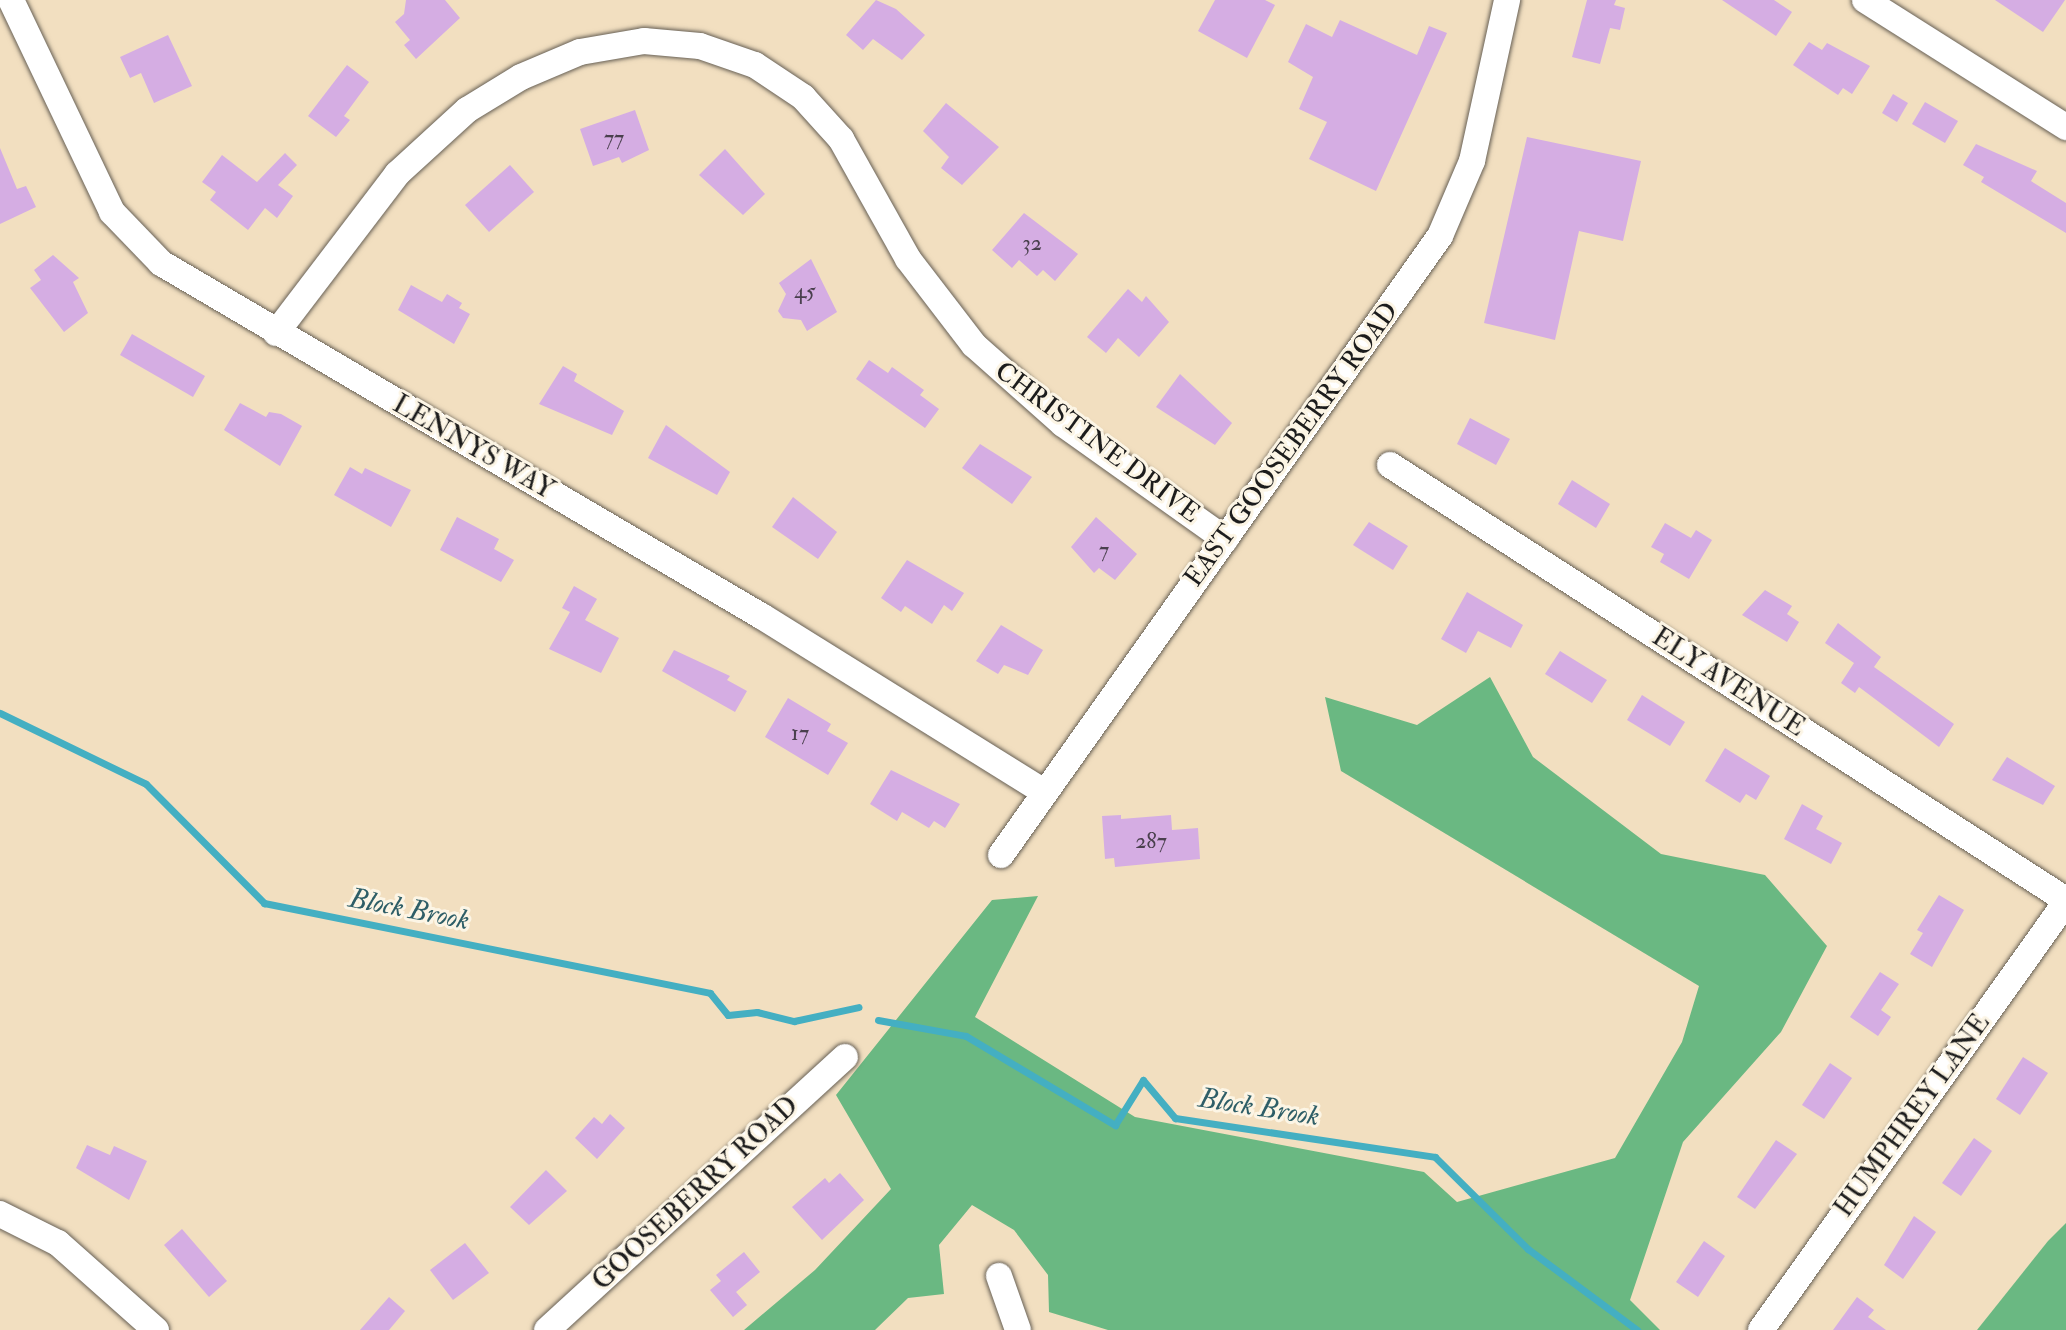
<!DOCTYPE html>
<style>
body{margin:0}
#map{position:relative;width:2066px;height:1330px;overflow:hidden;background:#f2dfc0;font-family:"IM FELL Double Pica",serif}
div>[style]{position:absolute}
.forest>*{inset:0;background:#6ab882}
.stream>*{height:7px;margin:-3.5px;padding:0 3.5px;transform-origin:3.5px;border-radius:3.5px;background:#44afc2}
.building>*{inset:0;background:#d5ade3}
.roads{filter:drop-shadow(0 0 2px #676055) drop-shadow(0 0 2px #676055)}
.street>*{height:26px;margin:-13px;padding:0 13px;transform-origin:13px;border-radius:13px;background:#fff}
span{translate:-50% -50%;white-space:nowrap;text-align:center;line-height:1.15;-webkit-text-stroke:6px #fcf5e5;paint-order:stroke}
.number-label{font-size:22px;color:#4a404e}
.number-label span{-webkit-text-stroke-width:0}
.street-label{font-size:26px;color:#1c1c1c}
.water-label{font-size:28px;color:#2e5e67;font-style:italic}
</style>
<div id="map">
<div class="forest">
<div style="clip-path:polygon(1490px 677px,1533px 757px,1661px 854px,1765px 875px,1827px 946px,1781px 1032px,1683px 1142px,1630px 1300px,1660px 1330px,1108px 1330px,1049px 1312px,1048px 1275px,1014px 1230px,972px 1205px,939px 1245px,944px 1294px,908px 1298px,875px 1330px,744px 1330px,815px 1270px,891px 1189px,836px 1095px,992px 900px,1038px 896px,975px 1017px,1135px 1117px,1424px 1172px,1457px 1202px,1615px 1158px,1682px 1042px,1699px 986px,1341px 771px,1325px 697px,1417px 725px)"></div>
<div style="clip-path:polygon(2066px 1223px,2066px 1330px,1977px 1330px,2048px 1241px)"></div>
</div>
<div class="stream">
<div style="left:0;top:713px;width:162px;rotate:25.9deg"></div>
<div style="left:146px;top:784px;width:168px;rotate:45.2deg"></div>
<div style="left:264px;top:903px;width:455px;rotate:11.4deg"></div>
<div style="left:710px;top:993px;width:28px;rotate:51deg"></div>
<div style="left:728px;top:1015px;width:29px;rotate:-6deg"></div>
<div style="left:757px;top:1012px;width:38px;rotate:14deg"></div>
<div style="left:794px;top:1021px;width:66px;rotate:-12.2deg"></div>
<div style="left:878px;top:1020px;width:89px;rotate:10.3deg"></div>
<div style="left:966px;top:1036px;width:174px;rotate:30.9deg"></div>
<div style="left:1115px;top:1125px;width:53px;rotate:-58.1deg"></div>
<div style="left:1143px;top:1080px;width:50px;rotate:49.9deg"></div>
<div style="left:1175px;top:1118px;width:263px;rotate:8.5deg"></div>
<div style="left:1435px;top:1157px;width:131px;rotate:44.7deg"></div>
<div style="left:1528px;top:1249px;width:136px;rotate:36.6deg"></div>
</div>
<div class="building">
<div style="clip-path:polygon(406px 0,445px 0,460px 18px,416px 59px,404px 45px,410px 40px,395px 22px,404px 14px)"></div>
<div style="clip-path:polygon(876px 0,896px 9px,925px 35px,902px 60px,873px 39px,863px 50px,846px 35px)"></div>
<div style="clip-path:polygon(1215px 0,1265px 0,1275px 5px,1247px 58px,1198px 31px)"></div>
<div style="clip-path:polygon(1587px 0,1616px 0,1614px 5px,1625px 8px,1620px 30px,1610px 28px,1600px 64px,1572px 57px)"></div>
<div style="clip-path:polygon(1722px 0,1774px 0,1792px 12px,1776px 36px)"></div>
<div style="clip-path:polygon(1995px 0,2065px 0,2043px 32px)"></div>
<div style="clip-path:polygon(1340px 20px,1417px 55px,1429px 26px,1447px 33px,1376px 191px,1309px 159px,1327px 122px,1299px 109px,1313px 77px,1288px 62px,1306px 24px,1332px 37px)"></div>
<div style="clip-path:polygon(168px 35px,192px 86px,154px 103px,141px 73px,130px 78px,120px 57px)"></div>
<div style="clip-path:polygon(1809px 42px,1822px 50px,1827px 43px,1870px 66px,1852px 94px,1843px 88px,1838px 95px,1793px 65px)"></div>
<div style="clip-path:polygon(347px 65px,369px 82px,344px 116px,350px 120px,336px 137px,308px 116px)"></div>
<div style="clip-path:polygon(1893px 94px,1908px 103px,1897px 122px,1882px 113px)"></div>
<div style="clip-path:polygon(1925px 102px,1958px 121px,1945px 143px,1912px 124px)"></div>
<div style="clip-path:polygon(946px 103px,999px 147px,962px 185px,941px 168px,949px 157px,923px 131px)"></div>
<div style="clip-path:polygon(635px 110px,649px 150px,622px 163px,619px 157px,593px 166px,580px 129px)"></div>
<div style="clip-path:polygon(1527px 137px,1641px 161px,1623px 241px,1579px 231px,1555px 340px,1484px 323px)"></div>
<div style="clip-path:polygon(1976px 144px,2037px 171px,2031px 181px,2066px 203px,2066px 233px,1981px 182px,1984px 177px,1963px 165px)"></div>
<div style="clip-path:polygon(0 148px,17px 189px,26px 186px,36px 207px,0 224px)"></div>
<div style="clip-path:polygon(725px 149px,765px 194px,743px 215px,699px 175px)"></div>
<div style="clip-path:polygon(285px 153px,297px 165px,278px 185px,293px 196px,277px 218px,265px 208px,248px 230px,210px 200px,216px 192px,202px 182px,222px 155px,257px 182px)"></div>
<div style="clip-path:polygon(510px 165px,534px 192px,489px 232px,465px 205px)"></div>
<div style="clip-path:polygon(1024px 213px,1078px 254px,1055px 281px,1043px 270px,1037px 276px,1019px 260px,1012px 268px,992px 250px)"></div>
<div style="clip-path:polygon(53px 255px,79px 278px,73px 282px,88px 313px,64px 332px,30px 288px,41px 280px,34px 270px)"></div>
<div style="clip-path:polygon(811px 259px,837px 312px,807px 331px,801px 320px,783px 318px,778px 311px,786px 294px,779px 283px)"></div>
<div style="clip-path:polygon(411px 285px,442px 302px,447px 294px,462px 303px,459px 308px,470px 314px,454px 344px,398px 310px)"></div>
<div style="clip-path:polygon(1128px 289px,1142px 302px,1146px 296px,1169px 322px,1139px 357px,1118px 338px,1106px 353px,1087px 337px)"></div>
<div style="clip-path:polygon(132px 334px,205px 376px,193px 397px,120px 355px)"></div>
<div style="clip-path:polygon(869px 360px,888px 373px,892px 367px,924px 390px,920px 395px,939px 409px,925px 428px,856px 379px)"></div>
<div style="clip-path:polygon(563px 366px,577px 374px,574px 381px,624px 411px,612px 435px,539px 404px)"></div>
<div style="clip-path:polygon(1180px 374px,1232px 423px,1215px 445px,1156px 407px)"></div>
<div style="clip-path:polygon(240px 403px,266px 417px,269px 412px,281px 414px,302px 426px,280px 466px,224px 430px)"></div>
<div style="clip-path:polygon(1470px 418px,1510px 439px,1496px 465px,1457px 444px)"></div>
<div style="clip-path:polygon(666px 425px,730px 472px,717px 495px,648px 458px)"></div>
<div style="clip-path:polygon(980px 444px,1032px 477px,1012px 504px,962px 468px)"></div>
<div style="clip-path:polygon(350px 467px,362px 474px,365px 468px,411px 490px,391px 527px,334px 495px)"></div>
<div style="clip-path:polygon(1572px 480px,1610px 504px,1596px 528px,1558px 504px)"></div>
<div style="clip-path:polygon(793px 497px,837px 532px,818px 559px,772px 527px)"></div>
<div style="clip-path:polygon(457px 517px,499px 539px,494px 549px,514px 560px,501px 582px,440px 550px)"></div>
<div style="clip-path:polygon(1096px 517px,1137px 554px,1115px 580px,1099px 568px,1094px 573px,1071px 547px)"></div>
<div style="clip-path:polygon(1369px 522px,1408px 546px,1393px 570px,1353px 545px)"></div>
<div style="clip-path:polygon(1665px 523px,1691px 538px,1696px 530px,1712px 540px,1689px 579px,1660px 562px,1664px 554px,1651px 547px)"></div>
<div style="clip-path:polygon(907px 560px,964px 593px,952px 611px,944px 605px,932px 624px,905px 606px,901px 612px,881px 598px)"></div>
<div style="clip-path:polygon(574px 586px,597px 599px,585px 620px,619px 638px,601px 673px,549px 649px,570px 612px,562px 608px)"></div>
<div style="clip-path:polygon(1765px 590px,1792px 606px,1787px 614px,1799px 622px,1787px 642px,1742px 615px)"></div>
<div style="clip-path:polygon(1467px 592px,1523px 625px,1511px 648px,1478px 631px,1466px 653px,1441px 639px)"></div>
<div style="clip-path:polygon(1838px 623px,1881px 657px,1874px 667px,1954px 724px,1939px 747px,1859px 687px,1855px 693px,1841px 683px,1854px 663px,1825px 643px)"></div>
<div style="clip-path:polygon(1001px 625px,1043px 650px,1028px 675px,1004px 665px,998px 674px,976px 661px)"></div>
<div style="clip-path:polygon(674px 650px,730px 676px,727px 680px,747px 691px,735px 712px,662px 671px)"></div>
<div style="clip-path:polygon(1560px 651px,1607px 680px,1592px 703px,1545px 674px)"></div>
<div style="clip-path:polygon(1642px 695px,1685px 722px,1670px 746px,1627px 720px)"></div>
<div style="clip-path:polygon(788px 698px,831px 724px,827px 731px,848px 743px,828px 775px,765px 737px)"></div>
<div style="clip-path:polygon(1725px 748px,1770px 776px,1756px 800px,1746px 794px,1740px 803px,1705px 781px)"></div>
<div style="clip-path:polygon(2007px 757px,2055px 786px,2043px 805px,1992px 780px)"></div>
<div style="clip-path:polygon(891px 770px,960px 804px,945px 828px,934px 821px,929px 828px,902px 812px,897px 821px,870px 804px)"></div>
<div style="clip-path:polygon(1802px 804px,1823px 816px,1816px 829px,1842px 843px,1831px 864px,1784px 839px)"></div>
<div style="clip-path:polygon(1121px 815px,1121px 819px,1171px 815px,1172px 830px,1198px 828px,1200px 859px,1115px 867px,1114px 858px,1105px 859px,1102px 816px)"></div>
<div style="clip-path:polygon(1939px 895px,1964px 910px,1932px 967px,1910px 954px,1923px 933px,1917px 930px)"></div>
<div style="clip-path:polygon(1880px 972px,1899px 984px,1881px 1010px,1891px 1017px,1878px 1036px,1850px 1017px)"></div>
<div style="clip-path:polygon(2023px 1057px,2048px 1073px,2020px 1115px,1996px 1099px)"></div>
<div style="clip-path:polygon(1830px 1063px,1852px 1078px,1824px 1119px,1802px 1105px)"></div>
<div style="clip-path:polygon(610px 1114px,625px 1128px,597px 1159px,575px 1138px,594px 1117px,602px 1124px)"></div>
<div style="clip-path:polygon(1974px 1138px,1992px 1151px,1961px 1196px,1942px 1183px)"></div>
<div style="clip-path:polygon(1776px 1140px,1797px 1154px,1755px 1209px,1737px 1197px)"></div>
<div style="clip-path:polygon(87px 1145px,110px 1155px,114px 1146px,147px 1161px,129px 1200px,76px 1168px)"></div>
<div style="clip-path:polygon(546px 1170px,567px 1191px,529px 1225px,510px 1207px)"></div>
<div style="clip-path:polygon(840px 1173px,864px 1200px,822px 1240px,792px 1207px,825px 1178px,829px 1183px)"></div>
<div style="clip-path:polygon(1914px 1216px,1936px 1232px,1903px 1279px,1884px 1265px)"></div>
<div style="clip-path:polygon(182px 1229px,227px 1281px,209px 1297px,164px 1245px)"></div>
<div style="clip-path:polygon(1704px 1241px,1725px 1256px,1698px 1297px,1676px 1282px)"></div>
<div style="clip-path:polygon(465px 1243px,489px 1273px,453px 1300px,430px 1270px)"></div>
<div style="clip-path:polygon(744px 1252px,760px 1272px,736px 1292px,747px 1305px,733px 1317px,710px 1290px,721px 1281px,716px 1275px)"></div>
<div style="clip-path:polygon(389px 1297px,405px 1311px,389px 1330px,360px 1330px)"></div>
<div style="clip-path:polygon(1857px 1297px,1874px 1310px,1868px 1317px,1886px 1330px,1833px 1330px)"></div>
</div>
<div class="roads">
<div class="street">
<div style="left:11px;top:0;width:235px;rotate:64.5deg"></div>
<div style="left:112px;top:212px;width:71px;rotate:46.1deg"></div>
<div style="left:161px;top:263px;width:698px;rotate:30.46deg"></div>
<div style="left:763px;top:617px;width:330px;rotate:31.9deg"></div>
<div style="left:1865px;top:0;width:238px;rotate:32.3deg"></div>
<div style="left:276px;top:333px;width:200px;rotate:-52.7deg"></div>
<div style="left:397px;top:174px;width:95px;rotate:-42.4deg"></div>
<div style="left:467px;top:110px;width:63px;rotate:-31.4deg"></div>
<div style="left:521px;top:77px;width:64px;rotate:-23deg"></div>
<div style="left:580px;top:52px;width:65px;rotate:-9.8deg"></div>
<div style="left:644px;top:41px;width:56px;rotate:5.1deg"></div>
<div style="left:700px;top:46px;width:58px;rotate:19.1deg"></div>
<div style="left:755px;top:65px;width:58px;rotate:33.7deg"></div>
<div style="left:803px;top:97px;width:57px;rotate:47.9deg"></div>
<div style="left:841px;top:139px;width:137px;rotate:60.8deg"></div>
<div style="left:908px;top:259px;width:108px;rotate:52.5deg"></div>
<div style="left:974px;top:345px;width:119px;rotate:41.6deg"></div>
<div style="left:1063px;top:424px;width:199px;rotate:35.4deg"></div>
<div style="left:1390px;top:465px;width:804px;rotate:32.76deg"></div>
<div style="left:1001px;top:855px;width:759px;rotate:-54.66deg"></div>
<div style="left:1440px;top:236px;width:82px;rotate:-66.9deg"></div>
<div style="left:1472px;top:161px;width:165px;rotate:-77.7deg"></div>
<div style="left:0;top:1214px;width:65px;rotate:26.6deg"></div>
<div style="left:58px;top:1243px;width:131px;rotate:41.6deg"></div>
<div style="left:999px;top:1276px;width:57px;rotate:70.6deg"></div>
<div style="left:547px;top:1330px;width:404px;rotate:-42.5deg"></div>
<div style="left:1761px;top:1330px;width:526px;rotate:-54.53deg"></div>
</div>
</div>
<div class="number-label">
<span style="left:614px;top:139px">77</span>
<span style="left:1032px;top:244px">32</span>
<span style="left:805px;top:292px">45</span>
<span style="left:1104px;top:551px">7</span>
<span style="left:800px;top:734px">17</span>
<span style="left:1151px;top:842px">287</span>
</div>
<div class="street-label">
<span style="left:1097px;top:443px;rotate:37deg">CHRISTINE DRIVE</span>
<span style="left:1292px;top:445px;rotate:-54deg">EAST GOOSEBERRY ROAD</span>
<span style="left:473px;top:448px;rotate:30deg">LENNYS WAY</span>
<span style="left:1728px;top:683px;rotate:33deg">ELY AVENUE</span>
<span style="left:1913px;top:1116px;rotate:-54deg">HUMPHREY LANE</span>
<span style="left:696px;top:1194px;rotate:-43deg">GOOSEBERRY ROAD</span>
</div>
<div class="water-label">
<span style="left:409px;top:910px;rotate:11deg">Block Brook</span>
<span style="left:1259px;top:1108px;rotate:9deg">Block Brook</span>
</div>
</div>
